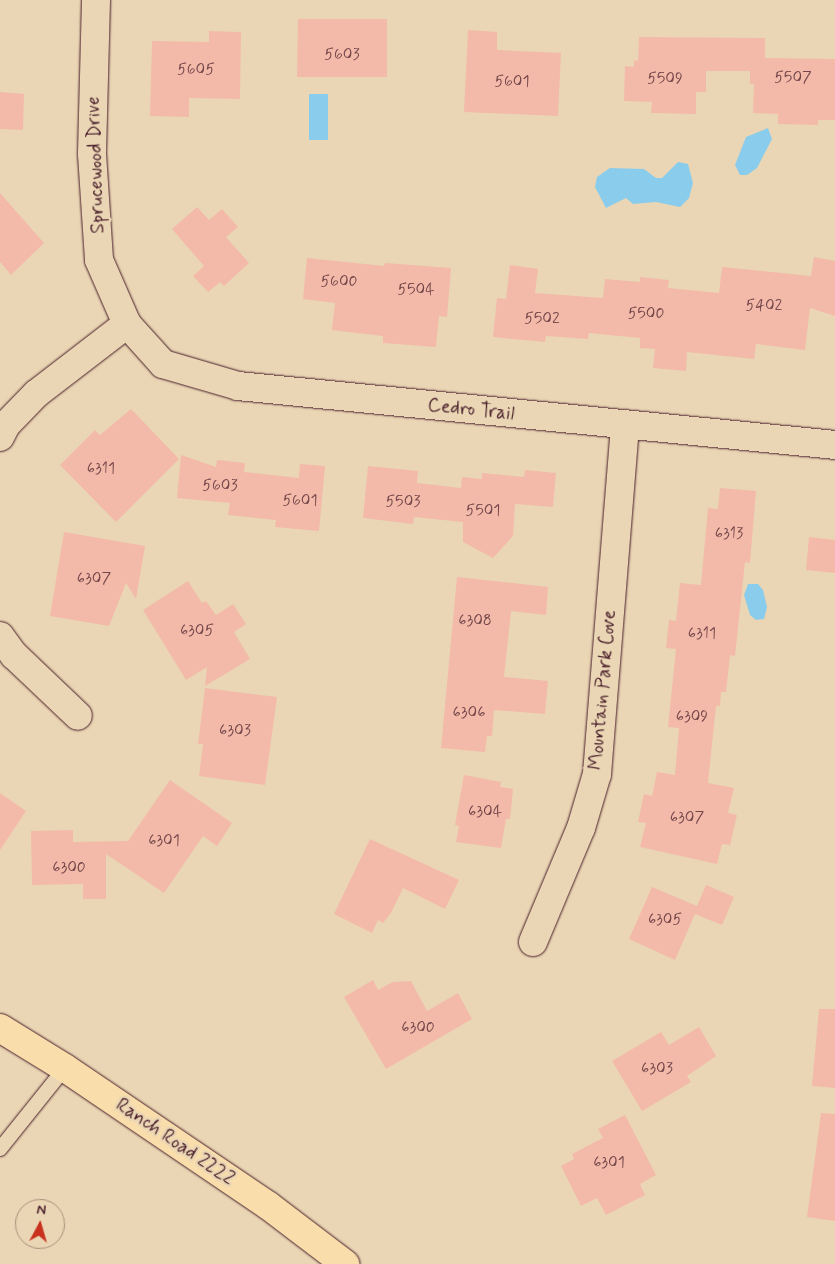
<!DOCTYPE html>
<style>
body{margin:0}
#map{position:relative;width:835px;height:1264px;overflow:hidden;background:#ead6b4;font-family:Mynerve,sans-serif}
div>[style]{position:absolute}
.water>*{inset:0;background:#8acceb}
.building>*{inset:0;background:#f3baa9}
.roads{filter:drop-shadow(0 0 1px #4a1f2b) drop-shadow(0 0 1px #4a1f2b)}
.service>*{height:14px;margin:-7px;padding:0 7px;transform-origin:7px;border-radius:7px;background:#ead6b4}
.minor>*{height:28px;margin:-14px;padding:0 14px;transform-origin:14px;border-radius:14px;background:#ead6b4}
.primary>*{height:28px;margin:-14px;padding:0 14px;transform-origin:14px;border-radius:14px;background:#f9deab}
span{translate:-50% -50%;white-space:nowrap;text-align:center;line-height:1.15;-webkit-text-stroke:5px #ead6b4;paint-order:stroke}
.number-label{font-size:16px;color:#74464a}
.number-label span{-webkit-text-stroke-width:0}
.street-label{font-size:19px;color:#4a1f2b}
.north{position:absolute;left:15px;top:1199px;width:50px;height:50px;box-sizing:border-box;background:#ead6b4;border:1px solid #aa8d7d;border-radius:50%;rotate:6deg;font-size:14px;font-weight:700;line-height:20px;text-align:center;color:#4a1f2b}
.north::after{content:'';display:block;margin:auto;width:18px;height:22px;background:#c8321e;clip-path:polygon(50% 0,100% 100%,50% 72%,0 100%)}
</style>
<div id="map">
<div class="water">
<div style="clip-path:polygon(309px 94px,328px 94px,328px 140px,309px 140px)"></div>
<div style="clip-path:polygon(768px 128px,772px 139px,757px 168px,747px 175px,740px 175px,735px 165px,746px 137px)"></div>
<div style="clip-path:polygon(678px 162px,688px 164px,693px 183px,689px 198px,680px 207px,656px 202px,633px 204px,626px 198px,606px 208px,595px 187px,597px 177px,610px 168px,644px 169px,656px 178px,662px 178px)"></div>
<div style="clip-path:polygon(748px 584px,758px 584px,763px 590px,767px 607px,764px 619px,756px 620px,750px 615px,744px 595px)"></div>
</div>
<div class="building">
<div style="clip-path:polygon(298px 19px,387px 19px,387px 77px,297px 77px)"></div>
<div style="clip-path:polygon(468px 30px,497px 32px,497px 50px,561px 53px,558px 116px,464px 112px)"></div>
<div style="clip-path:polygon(209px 31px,241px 32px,240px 99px,189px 98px,189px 117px,150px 116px,152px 41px,209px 42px)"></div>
<div style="clip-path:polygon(639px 37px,765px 38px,765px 58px,835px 59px,835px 120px,818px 120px,818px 125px,778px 124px,778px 114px,753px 113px,754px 84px,750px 84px,750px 71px,706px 71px,706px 92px,696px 92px,696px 114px,651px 113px,652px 102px,624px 101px,625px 66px,634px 67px,634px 60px,638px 61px)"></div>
<div style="clip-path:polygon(0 92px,24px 94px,23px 130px,0 129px)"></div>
<div style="clip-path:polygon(0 193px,44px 243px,11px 275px,0 262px)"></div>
<div style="clip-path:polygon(197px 207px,209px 220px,222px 209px,238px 227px,226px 237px,249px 263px,224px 286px,220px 282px,208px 292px,193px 276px,204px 266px,172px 229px)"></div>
<div style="clip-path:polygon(814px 257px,835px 261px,835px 316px,810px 308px,805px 350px,756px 344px,754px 359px,687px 352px,686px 371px,653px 368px,655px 349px,640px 348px,640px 338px,589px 333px,588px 339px,546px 336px,545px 342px,493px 337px,497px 298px,506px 299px,510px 265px,538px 269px,535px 293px,603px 298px,605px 279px,640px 282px,640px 277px,669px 280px,668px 288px,719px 293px,722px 267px,811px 276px)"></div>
<div style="clip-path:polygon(307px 258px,384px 266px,385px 263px,451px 268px,447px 317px,439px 316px,436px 347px,383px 343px,383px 336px,332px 330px,335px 303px,303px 299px)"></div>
<div style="clip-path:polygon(131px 409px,179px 459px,116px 522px,60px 465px,95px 430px,100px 435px)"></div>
<div style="clip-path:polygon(181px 455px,216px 467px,217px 460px,245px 463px,244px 472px,299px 478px,300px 464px,325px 466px,319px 531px,275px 527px,276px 520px,228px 515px,230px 503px,177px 498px)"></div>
<div style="clip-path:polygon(368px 466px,418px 471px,417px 483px,461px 488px,462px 477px,482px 479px,482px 473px,524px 477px,525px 470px,556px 473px,553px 507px,515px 504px,513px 536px,493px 558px,463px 542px,463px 522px,414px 517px,413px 524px,363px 518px)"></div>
<div style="clip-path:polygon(720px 488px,756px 491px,750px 563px,745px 562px,735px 656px,730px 655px,726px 692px,721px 692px,720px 706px,716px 706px,708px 783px,734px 788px,728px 813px,737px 815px,730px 845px,722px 844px,717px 864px,640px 847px,646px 823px,638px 822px,644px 794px,652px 796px,657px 772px,675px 775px,679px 728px,668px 727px,676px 649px,666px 648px,669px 620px,676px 621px,680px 583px,701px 585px,708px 508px,718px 509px)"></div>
<div style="clip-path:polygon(64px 532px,145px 546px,136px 599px,126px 583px,109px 626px,50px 616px)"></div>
<div style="clip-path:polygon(809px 537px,835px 540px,835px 573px,806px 570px)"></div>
<div style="clip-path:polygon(457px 577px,548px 587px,546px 615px,511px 611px,504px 677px,548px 681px,545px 714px,494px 710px,492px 736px,487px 736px,485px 752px,441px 748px)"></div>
<div style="clip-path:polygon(188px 581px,202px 603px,206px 601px,216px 615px,233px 604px,246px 624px,234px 632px,250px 659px,205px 686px,207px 667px,186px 680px,143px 610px)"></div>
<div style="clip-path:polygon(205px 688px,277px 697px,265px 785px,199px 776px,203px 744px,198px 744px)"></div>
<div style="clip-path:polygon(464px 775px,501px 782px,500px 787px,513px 789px,510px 819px,506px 819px,501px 848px,456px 842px,459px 826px,455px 825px)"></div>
<div style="clip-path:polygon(170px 780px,232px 823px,217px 846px,203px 836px,164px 893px,106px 854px,106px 899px,83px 899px,83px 884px,32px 885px,31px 831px,73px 830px,73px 842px,128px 841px)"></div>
<div style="clip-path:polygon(0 793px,26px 811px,0 850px)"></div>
<div style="clip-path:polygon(370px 839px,459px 880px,445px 909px,403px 888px,391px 913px,383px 923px,378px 920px,372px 933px,334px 914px)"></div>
<div style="clip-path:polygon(706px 885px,734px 897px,722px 925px,695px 914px,675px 960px,629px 939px,652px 887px,697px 906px)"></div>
<div style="clip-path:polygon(373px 980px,378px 990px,393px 982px,411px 981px,427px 1011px,458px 993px,472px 1019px,386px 1069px,344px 997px)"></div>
<div style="clip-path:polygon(819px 1009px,835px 1009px,835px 1088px,812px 1086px)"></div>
<div style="clip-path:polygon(699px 1027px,716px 1056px,687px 1076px,691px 1082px,642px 1111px,612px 1061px,661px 1032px,669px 1045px)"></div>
<div style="clip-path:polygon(821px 1113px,835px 1114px,835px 1221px,807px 1217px)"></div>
<div style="clip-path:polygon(625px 1115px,656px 1175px,640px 1184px,645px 1195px,606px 1215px,597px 1198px,581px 1206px,561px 1166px,574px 1159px,572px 1154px,603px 1138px,598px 1129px)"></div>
</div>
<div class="roads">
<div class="service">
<div style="left:0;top:1149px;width:104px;rotate:-51.3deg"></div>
</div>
<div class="minor">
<div style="left:96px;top:0;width:154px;rotate:91.5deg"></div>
<div style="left:92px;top:154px;width:106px;rotate:86.2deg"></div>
<div style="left:99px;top:260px;width:70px;rotate:66.4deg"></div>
<div style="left:127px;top:324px;width:54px;rotate:48deg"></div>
<div style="left:163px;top:364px;width:78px;rotate:16.3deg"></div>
<div style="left:238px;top:386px;width:600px;rotate:5.64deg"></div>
<div style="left:0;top:437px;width:13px;rotate:-63deg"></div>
<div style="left:6px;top:425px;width:43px;rotate:-45.9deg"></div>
<div style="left:36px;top:394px;width:115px;rotate:-37.6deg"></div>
<div style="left:0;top:636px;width:24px;rotate:54deg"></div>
<div style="left:14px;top:655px;width:88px;rotate:43.6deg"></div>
<div style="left:533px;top:942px;width:124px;rotate:-67.2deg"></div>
<div style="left:581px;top:828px;width:56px;rotate:-73.5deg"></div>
<div style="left:597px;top:774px;width:349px;rotate:-85.4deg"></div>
</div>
<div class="primary">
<div style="left:0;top:1028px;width:76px;rotate:31.6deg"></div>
<div style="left:65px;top:1068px;width:246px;rotate:34.1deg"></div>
<div style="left:269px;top:1206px;width:96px;rotate:37.3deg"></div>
</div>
</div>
<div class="number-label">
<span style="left:342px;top:55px">5603</span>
<span style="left:196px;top:70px">5605</span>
<span style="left:793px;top:78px">5507</span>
<span style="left:665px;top:79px">5509</span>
<span style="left:512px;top:82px">5601</span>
<span style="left:339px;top:282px">5600</span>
<span style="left:416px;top:290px">5504</span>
<span style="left:764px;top:306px">5402</span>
<span style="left:646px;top:314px">5500</span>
<span style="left:542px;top:319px">5502</span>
<span style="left:101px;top:469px">6311</span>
<span style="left:220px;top:486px">5603</span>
<span style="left:300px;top:501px">5601</span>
<span style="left:403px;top:502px">5503</span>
<span style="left:483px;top:511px">5501</span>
<span style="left:729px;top:534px">6313</span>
<span style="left:94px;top:579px">6307</span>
<span style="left:475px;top:621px">6308</span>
<span style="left:197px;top:631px">6305</span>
<span style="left:702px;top:634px">6311</span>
<span style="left:469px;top:713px">6306</span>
<span style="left:692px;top:717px">6309</span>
<span style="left:235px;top:731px">6303</span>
<span style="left:485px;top:812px">6304</span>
<span style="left:687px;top:818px">6307</span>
<span style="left:164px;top:841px">6301</span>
<span style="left:69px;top:868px">6300</span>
<span style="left:665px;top:920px">6305</span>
<span style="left:418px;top:1028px">6300</span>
<span style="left:657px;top:1069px">6303</span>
<span style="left:609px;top:1163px">6301</span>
</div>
<div class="street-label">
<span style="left:96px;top:165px;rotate:-92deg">Sprucewood Drive</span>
<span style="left:471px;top:410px;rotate:6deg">Cedro Trail</span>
<span style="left:603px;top:690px;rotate:-85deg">Mountain Park Cove</span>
<span style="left:175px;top:1142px;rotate:34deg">Ranch Road 2222</span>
</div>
<div class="north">N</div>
</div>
